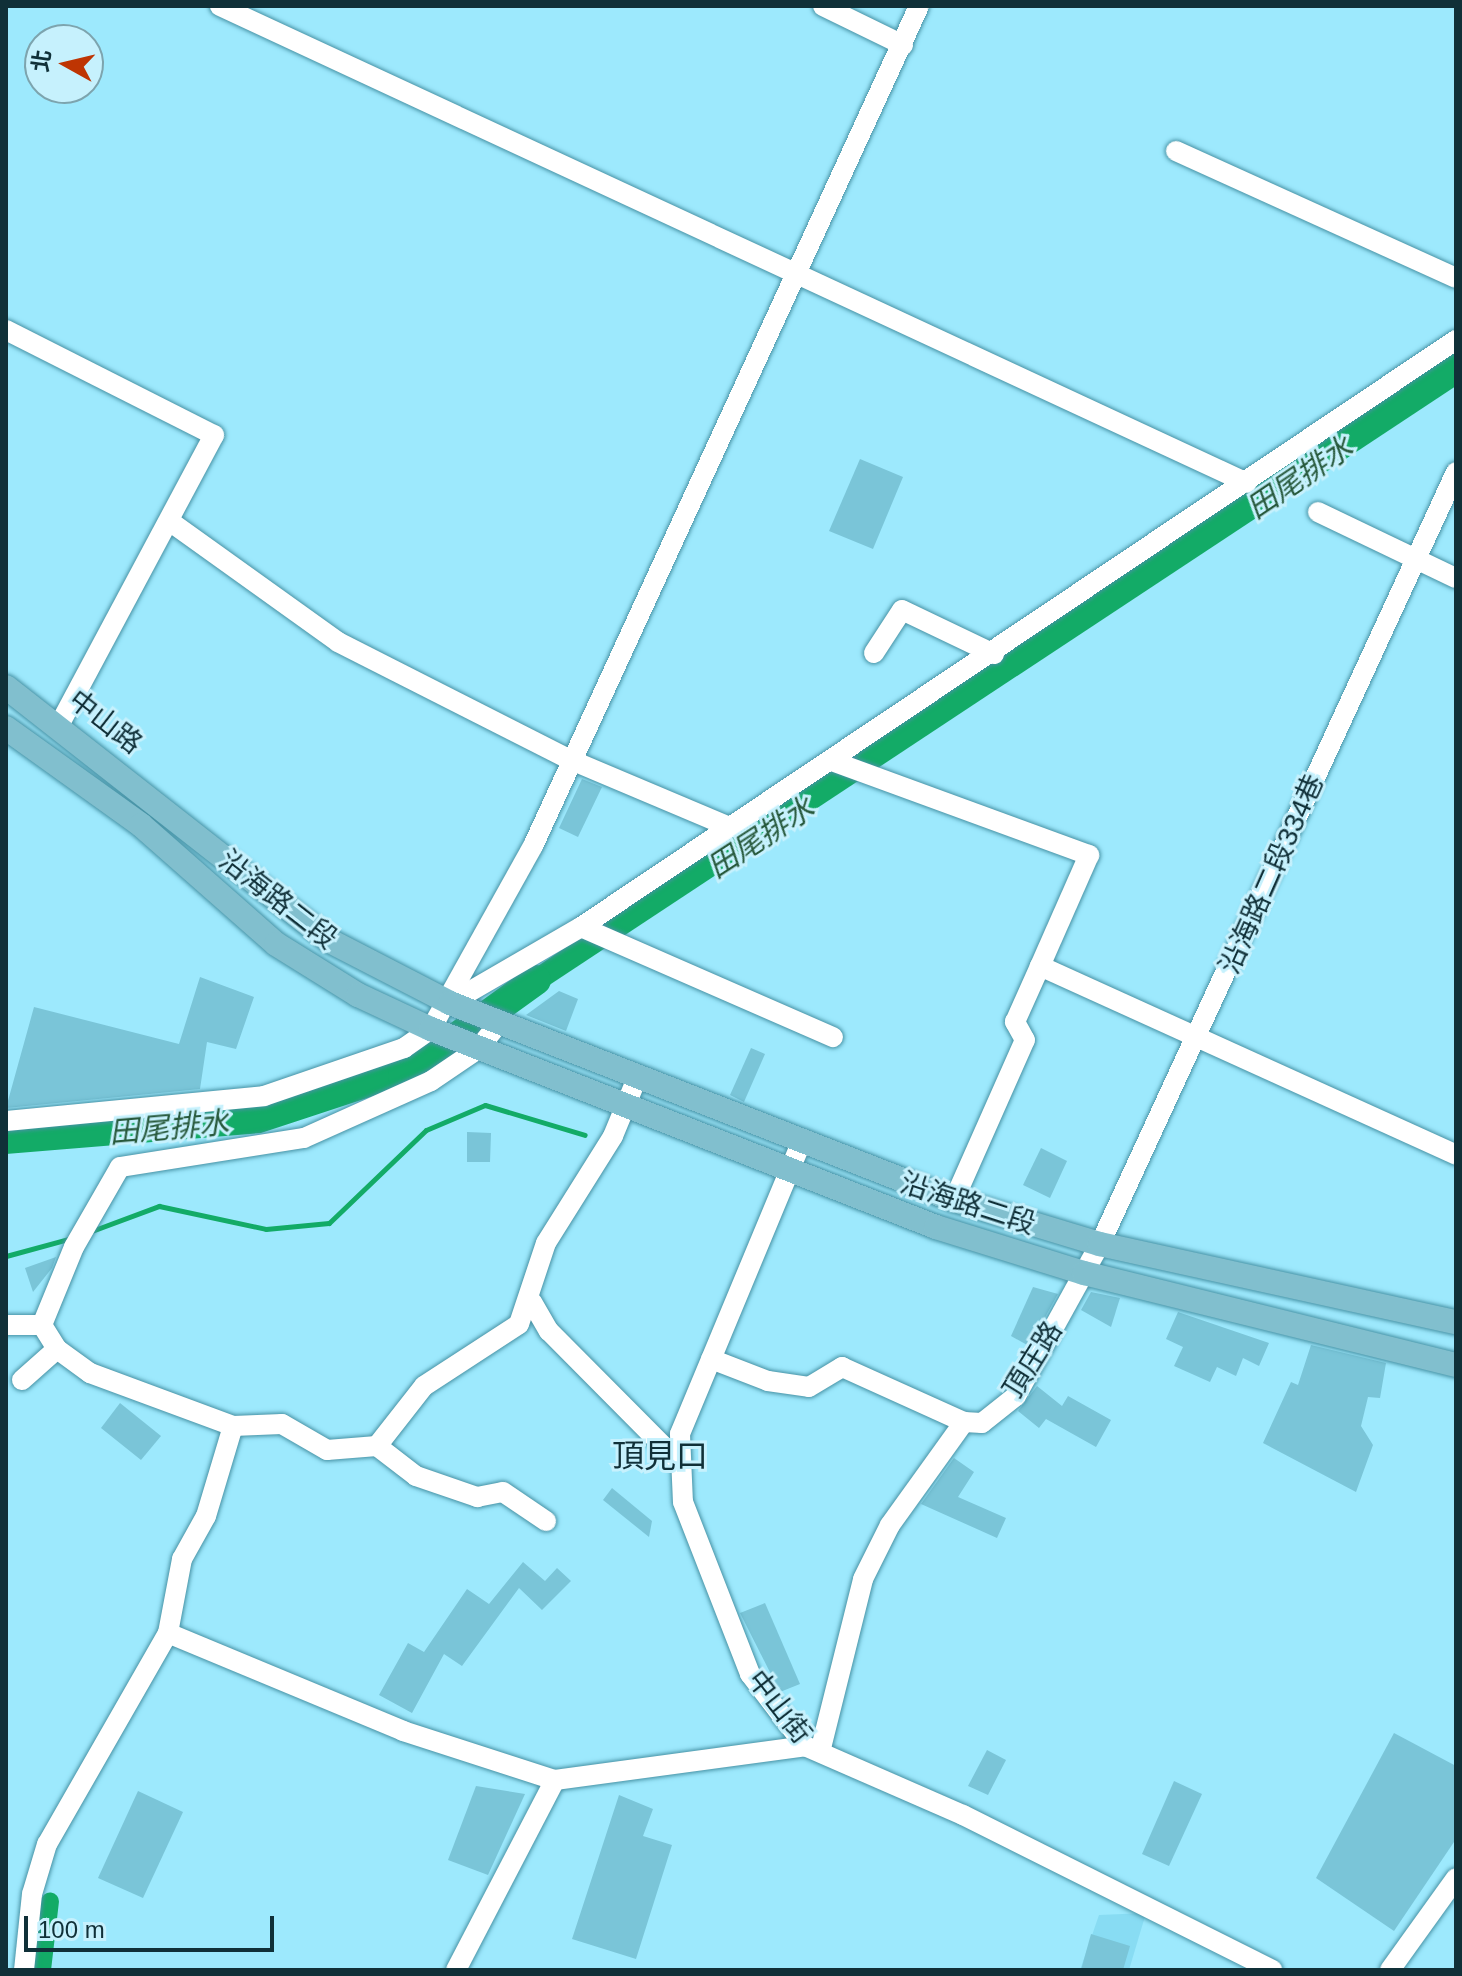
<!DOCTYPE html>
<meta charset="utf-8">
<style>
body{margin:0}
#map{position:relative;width:1462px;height:1976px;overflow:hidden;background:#9de9fd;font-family:Helvetica,"Noto Sans TC",sans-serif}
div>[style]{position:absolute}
.built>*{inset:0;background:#88dcf3}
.water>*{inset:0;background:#13ab67}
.stream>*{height:5px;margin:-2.5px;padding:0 2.5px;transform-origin:2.5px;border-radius:2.5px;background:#13ab67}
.canal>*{height:18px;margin:-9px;padding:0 9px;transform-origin:9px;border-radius:9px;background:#13ab67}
.river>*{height:30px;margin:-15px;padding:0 15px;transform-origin:15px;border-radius:15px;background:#13ab67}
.building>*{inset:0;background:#7ac5d8}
.roads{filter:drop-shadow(0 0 2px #4792a5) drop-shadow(0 0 2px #4792a5)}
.minor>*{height:20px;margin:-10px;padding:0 10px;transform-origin:10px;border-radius:10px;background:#fff}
.major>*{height:24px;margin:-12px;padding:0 12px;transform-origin:12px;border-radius:12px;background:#81bfce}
span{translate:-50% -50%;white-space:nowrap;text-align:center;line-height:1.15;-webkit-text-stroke:6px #c6f1fd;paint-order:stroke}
.street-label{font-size:28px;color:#103038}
.water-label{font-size:30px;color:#27593c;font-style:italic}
.quarter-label{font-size:32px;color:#103038}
.frame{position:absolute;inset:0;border:8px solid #103038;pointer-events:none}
.north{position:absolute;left:24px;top:24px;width:80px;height:80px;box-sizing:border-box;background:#c6f1fd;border:2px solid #7da4ae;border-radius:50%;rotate:278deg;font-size:22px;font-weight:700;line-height:32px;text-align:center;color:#103038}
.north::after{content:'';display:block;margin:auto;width:28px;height:36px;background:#be3503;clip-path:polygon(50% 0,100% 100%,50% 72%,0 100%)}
.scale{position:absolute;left:24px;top:1916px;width:250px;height:36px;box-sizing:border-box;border:4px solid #103038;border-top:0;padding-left:10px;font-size:24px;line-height:28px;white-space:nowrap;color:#103038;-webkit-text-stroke:6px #c6f1fd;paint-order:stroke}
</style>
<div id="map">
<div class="built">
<div style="clip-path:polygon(1146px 1913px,1129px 1970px,1080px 1970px,1099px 1915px)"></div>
</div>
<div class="water">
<div style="clip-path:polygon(1456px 351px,1456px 386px,513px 1009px,490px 998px)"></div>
<div style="clip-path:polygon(420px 1046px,447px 1057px,419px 1081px,261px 1133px,6px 1154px,6px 1127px,224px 1106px)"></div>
</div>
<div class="stream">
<div style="left:89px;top:1232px;width:75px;rotate:-20.4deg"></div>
<div style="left:159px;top:1206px;width:109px;rotate:12.1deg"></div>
<div style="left:266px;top:1229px;width:63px;rotate:-5.4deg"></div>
<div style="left:329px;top:1223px;width:134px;rotate:-43.8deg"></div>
<div style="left:426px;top:1130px;width:64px;rotate:-23deg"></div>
<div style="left:485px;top:1105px;width:104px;rotate:16.7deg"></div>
<div style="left:6px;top:1256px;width:68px;rotate:-15.3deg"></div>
</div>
<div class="canal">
<div style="left:42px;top:1970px;width:69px;rotate:-83.4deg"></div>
</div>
<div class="river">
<div style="left:403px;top:1076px;width:164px;rotate:-35.8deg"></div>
</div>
<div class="building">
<div style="clip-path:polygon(860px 459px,903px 477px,873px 549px,829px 531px)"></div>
<div style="clip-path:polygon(582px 779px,602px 787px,578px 837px,559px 828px)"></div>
<div style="clip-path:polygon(200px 977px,254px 997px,236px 1049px,207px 1042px,200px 1089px,6px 1108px,34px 1007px,179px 1044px)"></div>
<div style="clip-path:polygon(559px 991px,578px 999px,566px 1031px,526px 1015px)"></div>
<div style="clip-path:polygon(751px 1048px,765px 1054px,744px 1102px,730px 1095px)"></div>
<div style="clip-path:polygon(467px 1132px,491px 1133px,490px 1162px,467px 1162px)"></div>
<div style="clip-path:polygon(1041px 1148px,1067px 1161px,1050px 1198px,1023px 1185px)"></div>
<div style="clip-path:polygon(56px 1257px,52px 1268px,33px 1292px,25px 1268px)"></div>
<div style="clip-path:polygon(1033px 1287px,1058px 1294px,1029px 1346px,1011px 1336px)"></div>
<div style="clip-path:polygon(1091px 1292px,1120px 1298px,1111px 1327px,1081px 1310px)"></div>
<div style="clip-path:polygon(1178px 1312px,1269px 1343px,1259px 1366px,1243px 1358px,1236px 1376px,1217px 1367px,1210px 1382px,1174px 1366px,1183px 1347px,1166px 1339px)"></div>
<div style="clip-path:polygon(1311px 1345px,1386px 1363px,1380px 1398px,1368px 1397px,1361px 1426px,1373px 1445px,1356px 1492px,1263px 1443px,1291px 1382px,1298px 1385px)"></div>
<div style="clip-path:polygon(1037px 1386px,1062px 1406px,1068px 1396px,1111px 1420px,1096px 1447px,1046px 1419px,1039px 1428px,1018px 1411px)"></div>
<div style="clip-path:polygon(120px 1403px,161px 1436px,141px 1460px,101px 1428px)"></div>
<div style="clip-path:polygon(954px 1458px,974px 1472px,958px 1497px,1006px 1518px,997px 1538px,921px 1504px)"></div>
<div style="clip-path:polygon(612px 1488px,652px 1521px,649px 1537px,603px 1500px)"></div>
<div style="clip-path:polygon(523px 1562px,545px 1581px,557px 1568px,571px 1581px,542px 1610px,519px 1588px,462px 1666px,444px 1654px,412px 1713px,379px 1695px,408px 1643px,424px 1652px,467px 1589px,489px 1604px)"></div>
<div style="clip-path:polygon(765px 1603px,800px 1684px,780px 1692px,740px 1613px)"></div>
<div style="clip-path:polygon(1394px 1733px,1456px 1766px,1456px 1839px,1394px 1931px,1316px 1878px)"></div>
<div style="clip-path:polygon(987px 1750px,1006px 1760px,988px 1795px,968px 1786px)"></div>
<div style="clip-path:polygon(1174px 1781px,1202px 1794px,1169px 1866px,1142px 1854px)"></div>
<div style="clip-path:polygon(476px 1786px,525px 1794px,488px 1875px,448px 1860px)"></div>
<div style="clip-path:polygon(138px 1791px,183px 1812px,143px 1898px,98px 1878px)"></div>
<div style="clip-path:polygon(619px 1795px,653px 1809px,643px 1836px,672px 1845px,636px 1959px,572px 1939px)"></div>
<div style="clip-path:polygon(1091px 1934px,1130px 1946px,1123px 1970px,1081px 1970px)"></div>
</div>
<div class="roads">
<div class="minor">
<div style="left:220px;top:6px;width:1132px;rotate:24.91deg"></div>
<div style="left:823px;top:6px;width:89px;rotate:26deg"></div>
<div style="left:1176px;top:151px;width:307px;rotate:24.4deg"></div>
<div style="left:6px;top:330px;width:233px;rotate:26.8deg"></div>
<div style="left:214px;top:435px;width:327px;rotate:118.1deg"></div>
<div style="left:1318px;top:512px;width:153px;rotate:25.6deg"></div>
<div style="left:172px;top:523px;width:204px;rotate:35.6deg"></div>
<div style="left:338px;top:642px;width:261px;rotate:26.9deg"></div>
<div style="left:571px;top:760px;width:169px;rotate:22.9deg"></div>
<div style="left:874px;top:653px;width:51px;rotate:-56.9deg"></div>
<div style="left:902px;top:610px;width:102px;rotate:25.6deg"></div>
<div style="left:832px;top:761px;width:274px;rotate:20.1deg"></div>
<div style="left:1089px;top:855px;width:121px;rotate:113.8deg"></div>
<div style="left:1040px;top:966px;width:457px;rotate:24.4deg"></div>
<div style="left:581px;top:927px;width:275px;rotate:23.6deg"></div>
<div style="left:450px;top:1003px;width:151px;rotate:-30.1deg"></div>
<div style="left:581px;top:927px;width:1054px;rotate:-33.86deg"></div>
<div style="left:6px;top:1121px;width:259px;rotate:-5.5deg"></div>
<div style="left:264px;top:1096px;width:148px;rotate:-18.9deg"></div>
<div style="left:404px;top:1048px;width:33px;rotate:-35deg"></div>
<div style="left:431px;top:1029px;width:210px;rotate:-60.9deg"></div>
<div style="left:533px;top:846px;width:924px;rotate:-65.32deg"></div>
<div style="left:801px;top:1143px;width:315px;rotate:112.6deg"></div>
<div style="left:680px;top:1434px;width:68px;rotate:87.5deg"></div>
<div style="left:683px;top:1502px;width:185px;rotate:68.7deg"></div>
<div style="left:750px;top:1674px;width:91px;rotate:52.6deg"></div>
<div style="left:805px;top:1746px;width:172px;rotate:23.6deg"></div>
<div style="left:963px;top:1815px;width:346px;rotate:26.6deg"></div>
<div style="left:954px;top:1200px;width:175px;rotate:-66.1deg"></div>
<div style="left:1025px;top:1040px;width:21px;rotate:-119deg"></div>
<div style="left:1015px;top:1022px;width:61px;rotate:-65.9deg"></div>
<div style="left:532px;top:1302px;width:34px;rotate:60deg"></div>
<div style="left:549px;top:1331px;width:183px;rotate:45.2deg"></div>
<div style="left:6px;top:1325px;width:36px"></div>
<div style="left:57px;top:1349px;width:28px;rotate:-122deg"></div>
<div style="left:42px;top:1325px;width:84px;rotate:-67.7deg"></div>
<div style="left:74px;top:1247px;width:92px;rotate:-60.1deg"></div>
<div style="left:120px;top:1167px;width:186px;rotate:-9deg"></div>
<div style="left:304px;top:1138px;width:139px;rotate:-24.2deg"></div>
<div style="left:431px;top:1081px;width:57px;rotate:-34.2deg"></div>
<div style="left:478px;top:1049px;width:32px;rotate:-51deg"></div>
<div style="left:711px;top:1359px;width:61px;rotate:21.1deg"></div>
<div style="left:768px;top:1381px;width:41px;rotate:8.3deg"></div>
<div style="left:809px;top:1387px;width:39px;rotate:-31deg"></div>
<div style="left:842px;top:1367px;width:134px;rotate:24.3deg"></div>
<div style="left:964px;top:1422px;width:18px;rotate:3deg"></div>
<div style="left:982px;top:1423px;width:43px;rotate:-38.5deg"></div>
<div style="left:1016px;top:1396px;width:174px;rotate:-61.1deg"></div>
<div style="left:1100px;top:1244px;width:850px;rotate:-65.24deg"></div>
<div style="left:22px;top:1380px;width:47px;rotate:-41.5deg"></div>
<div style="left:57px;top:1349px;width:41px;rotate:36deg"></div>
<div style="left:90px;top:1373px;width:153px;rotate:20.3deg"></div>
<div style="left:233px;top:1426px;width:94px;rotate:106.7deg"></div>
<div style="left:206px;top:1516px;width:49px;rotate:119.2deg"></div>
<div style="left:182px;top:1559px;width:75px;rotate:100.7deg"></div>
<div style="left:168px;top:1633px;width:243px;rotate:119.8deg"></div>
<div style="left:47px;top:1844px;width:52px;rotate:106.7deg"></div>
<div style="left:32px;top:1894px;width:76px;rotate:96deg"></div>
<div style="left:233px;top:1426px;width:49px;rotate:-2.3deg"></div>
<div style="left:282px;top:1424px;width:52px;rotate:30deg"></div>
<div style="left:327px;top:1450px;width:50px;rotate:-4.6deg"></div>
<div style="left:377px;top:1446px;width:76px;rotate:-51.9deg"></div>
<div style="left:424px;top:1386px;width:113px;rotate:-33.1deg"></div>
<div style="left:519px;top:1324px;width:85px;rotate:-71.6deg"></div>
<div style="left:546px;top:1243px;width:126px;rotate:-57.9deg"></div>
<div style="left:613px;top:1136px;width:63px;rotate:-67.5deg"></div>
<div style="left:377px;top:1446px;width:49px;rotate:37.6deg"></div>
<div style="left:416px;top:1476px;width:65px;rotate:19deg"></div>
<div style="left:477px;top:1497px;width:26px;rotate:-11deg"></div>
<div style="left:503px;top:1492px;width:52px;rotate:34deg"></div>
<div style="left:168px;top:1633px;width:255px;rotate:22.6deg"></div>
<div style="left:403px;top:1731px;width:160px;rotate:17.9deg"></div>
<div style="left:555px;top:1780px;width:252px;rotate:-7.7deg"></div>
<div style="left:820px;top:1752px;width:178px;rotate:-76deg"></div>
<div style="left:863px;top:1579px;width:60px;rotate:-63.4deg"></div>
<div style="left:890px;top:1525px;width:127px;rotate:-54.3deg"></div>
<div style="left:456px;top:1970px;width:214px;rotate:-62.5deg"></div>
<div style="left:1390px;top:1970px;width:113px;rotate:-54.3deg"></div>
</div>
<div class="major">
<div style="left:6px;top:687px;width:412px;rotate:38.1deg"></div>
<div style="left:330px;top:941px;width:135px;rotate:27.3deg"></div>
<div style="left:450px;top:1003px;width:541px;rotate:21.35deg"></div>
<div style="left:954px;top:1200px;width:152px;rotate:16.8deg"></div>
<div style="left:1100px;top:1244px;width:364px;rotate:12.4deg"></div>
<div style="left:6px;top:728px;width:166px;rotate:35.7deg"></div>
<div style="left:141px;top:825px;width:180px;rotate:41.4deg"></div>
<div style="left:276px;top:944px;width:97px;rotate:31.9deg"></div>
<div style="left:358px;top:995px;width:81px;rotate:25deg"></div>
<div style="left:431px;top:1029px;width:542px;rotate:21.41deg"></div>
<div style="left:936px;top:1227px;width:155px;rotate:17.3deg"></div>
<div style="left:1084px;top:1273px;width:383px;rotate:13.9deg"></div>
</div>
</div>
<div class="street-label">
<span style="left:105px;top:722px;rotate:38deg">中山路</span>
<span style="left:1272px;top:874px;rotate:-66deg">沿海路二段334巷</span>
<span style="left:278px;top:900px;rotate:38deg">沿海路二段</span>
<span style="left:968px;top:1204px;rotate:18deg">沿海路二段</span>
<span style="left:1033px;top:1360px;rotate:-58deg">頂庄路</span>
<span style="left:779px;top:1707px;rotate:52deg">中山街</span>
</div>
<div class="water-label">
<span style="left:1300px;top:478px;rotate:-34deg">田尾排水</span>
<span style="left:761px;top:838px;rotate:-33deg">田尾排水</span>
<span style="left:169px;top:1128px;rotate:-5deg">田尾排水</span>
</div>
<div class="quarter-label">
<span style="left:660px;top:1456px">頂見口</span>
</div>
<div class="frame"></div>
<div class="north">北</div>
<div class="scale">100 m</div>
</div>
